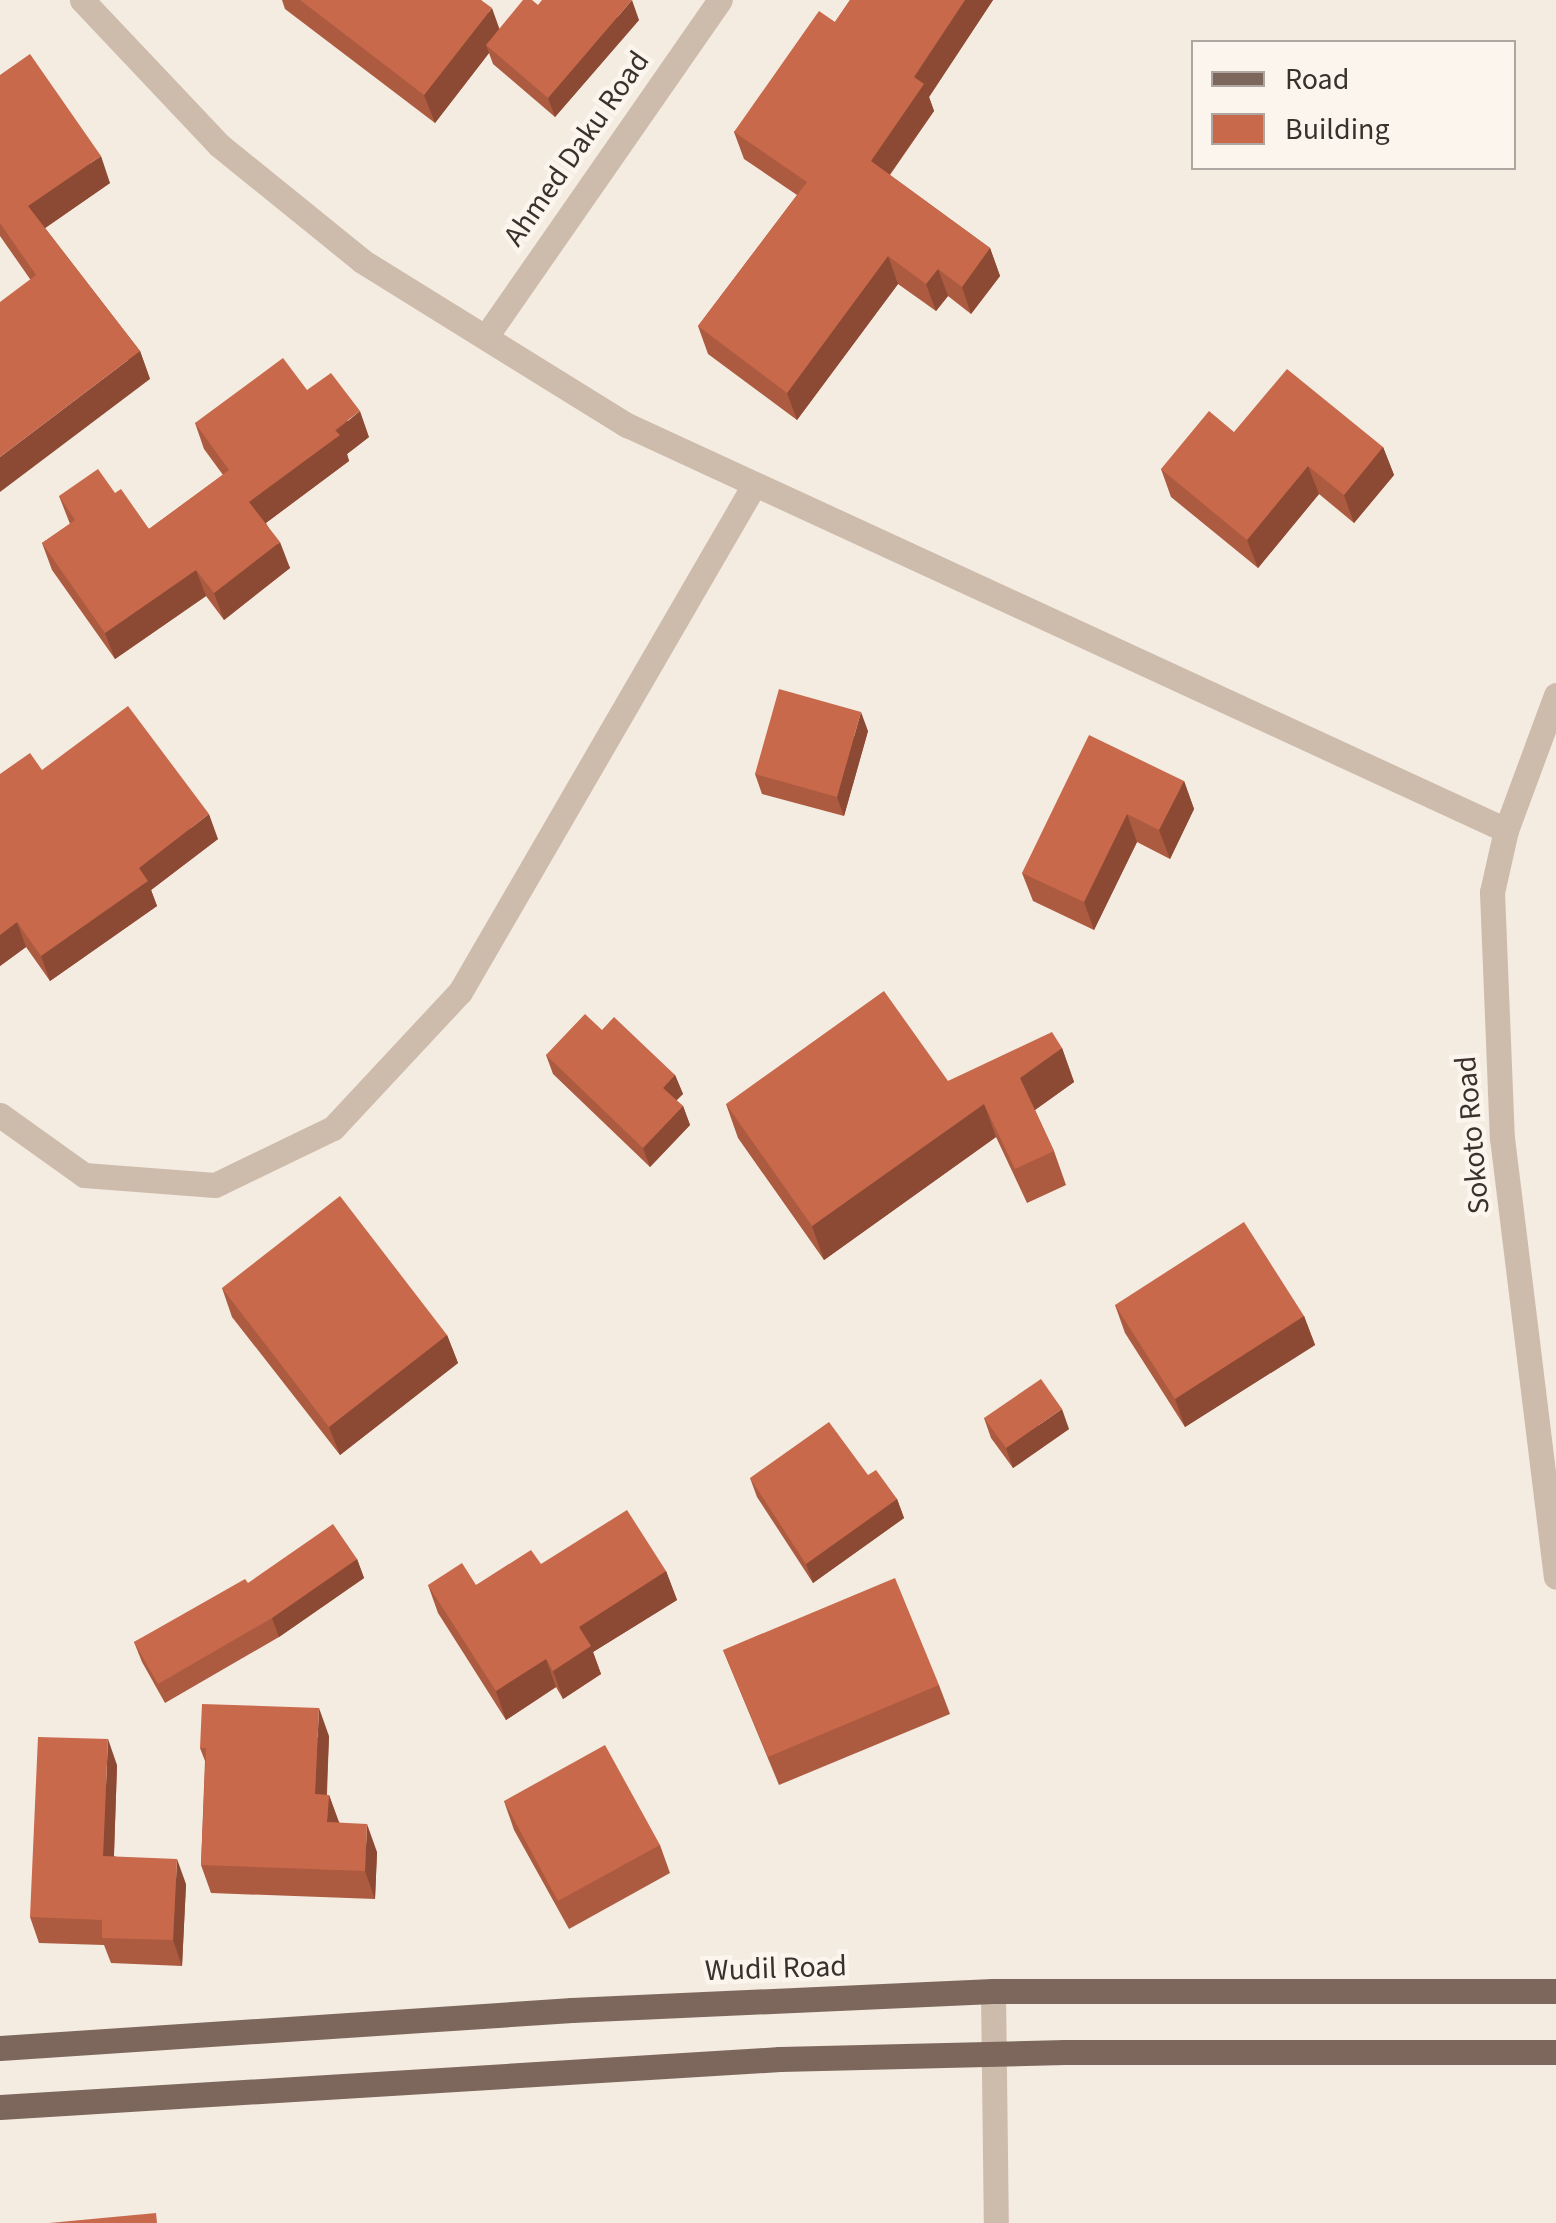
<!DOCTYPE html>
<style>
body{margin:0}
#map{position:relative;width:1556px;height:2223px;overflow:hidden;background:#f4ebe1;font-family:"Source Sans 3",sans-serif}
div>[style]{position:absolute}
.minor>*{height:25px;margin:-12.5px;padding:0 12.5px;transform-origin:12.5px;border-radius:12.5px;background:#cdbbac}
.tertiary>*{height:25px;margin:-12.5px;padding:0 12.5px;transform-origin:12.5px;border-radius:12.5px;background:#cdbbac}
.primary>*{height:25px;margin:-12.5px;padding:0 12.5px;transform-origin:12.5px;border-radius:12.5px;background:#7d675c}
.wall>*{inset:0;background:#ac5a40}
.shaded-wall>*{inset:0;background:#8c4a34}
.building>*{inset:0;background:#c8694b}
span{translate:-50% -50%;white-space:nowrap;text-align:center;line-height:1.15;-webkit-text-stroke:9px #fbf5ee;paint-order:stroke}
.street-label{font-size:30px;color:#3b302b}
.legend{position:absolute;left:1191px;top:40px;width:325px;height:130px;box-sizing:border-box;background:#fbf5ee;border:2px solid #aea6a0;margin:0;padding:12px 18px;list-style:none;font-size:30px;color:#3b302b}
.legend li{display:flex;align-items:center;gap:20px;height:50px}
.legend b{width:50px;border:2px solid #aea6a0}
</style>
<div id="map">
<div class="minor">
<div style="left:82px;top:0;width:199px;rotate:46.6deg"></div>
<div style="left:219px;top:145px;width:184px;rotate:39deg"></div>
<div style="left:362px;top:261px;width:312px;rotate:31.8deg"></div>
<div style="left:627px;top:425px;width:968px;rotate:24.74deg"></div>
<div style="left:487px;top:335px;width:408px;rotate:-55.2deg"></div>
<div style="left:0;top:1115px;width:103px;rotate:35.5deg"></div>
<div style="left:84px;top:1175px;width:131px;rotate:4.4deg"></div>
<div style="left:215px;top:1185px;width:131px;rotate:-25.8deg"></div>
<div style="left:333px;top:1128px;width:186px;rotate:-47deg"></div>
<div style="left:460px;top:992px;width:586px;rotate:-59.89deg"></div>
<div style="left:993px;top:1991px;width:232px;rotate:89.3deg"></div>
</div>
<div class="tertiary">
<div style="left:1556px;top:695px;width:144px;rotate:110.3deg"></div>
<div style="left:1506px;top:830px;width:64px;rotate:102.7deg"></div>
<div style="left:1492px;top:892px;width:246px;rotate:87.7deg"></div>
<div style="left:1502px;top:1138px;width:442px;rotate:83deg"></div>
</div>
<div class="primary">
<div style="left:0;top:2048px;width:573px;rotate:-3.8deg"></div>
<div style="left:572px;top:2010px;width:421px;rotate:-2.6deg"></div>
<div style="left:993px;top:1991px;width:563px"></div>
<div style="left:0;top:2107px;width:781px;rotate:-3.52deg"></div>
<div style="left:780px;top:2059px;width:285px;rotate:-1.4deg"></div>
<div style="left:1065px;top:2052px;width:491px"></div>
</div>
<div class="wall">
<div style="clip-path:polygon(282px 0,481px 0,499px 29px,538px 5px,639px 20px,555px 117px,493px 64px,489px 53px,435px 123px,285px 9px)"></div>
<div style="clip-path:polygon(850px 0,993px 0,929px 97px,934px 111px,890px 175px,990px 248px,1000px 276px,971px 314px,948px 296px,936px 311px,898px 284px,797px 420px,708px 354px,698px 326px,797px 195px,744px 159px,734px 132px,835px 22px)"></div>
<div style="clip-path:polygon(0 75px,110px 183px,45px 228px,140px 351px,150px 379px,30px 279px,0 236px)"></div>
<div style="clip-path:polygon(307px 390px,369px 437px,347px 454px,349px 461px,266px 523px,290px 568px,224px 620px,206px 596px,115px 659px,52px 570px,42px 543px,70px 524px,59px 496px,115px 493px,149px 529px,223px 475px,204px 449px,195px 423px)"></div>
<div style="clip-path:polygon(1234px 432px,1383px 447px,1394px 475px,1354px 523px,1319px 494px,1258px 568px,1171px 497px,1161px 469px)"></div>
<div style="clip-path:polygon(868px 731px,844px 816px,762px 794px,755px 774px)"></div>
<div style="clip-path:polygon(42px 770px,218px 839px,151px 890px,157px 906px,50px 981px,26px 947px,0 966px,0 774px)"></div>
<div style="clip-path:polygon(1184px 781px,1194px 809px,1170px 859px,1137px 842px,1094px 930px,1033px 901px,1022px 873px)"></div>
<div style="clip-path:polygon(602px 1030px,675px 1075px,683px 1094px,676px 1100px,683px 1106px,690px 1125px,650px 1167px,553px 1074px,546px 1055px)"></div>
<div style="clip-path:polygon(1062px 1048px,1074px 1082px,1035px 1110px,1054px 1151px,1066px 1185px,1027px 1203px,996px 1137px,824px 1260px,738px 1138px,726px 1104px,948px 1081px)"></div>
<div style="clip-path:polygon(222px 1288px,447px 1335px,458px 1363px,340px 1455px,232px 1317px)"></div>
<div style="clip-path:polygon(1115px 1305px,1304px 1316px,1315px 1345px,1185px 1427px,1125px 1333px)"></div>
<div style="clip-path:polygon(984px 1418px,1069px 1429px,1013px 1468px,991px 1438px)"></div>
<div style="clip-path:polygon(868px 1475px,897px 1499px,904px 1518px,813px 1583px,757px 1497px,750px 1478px)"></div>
<div style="clip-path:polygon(357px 1559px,364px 1578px,279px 1637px,165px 1703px,142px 1662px,134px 1642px,248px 1583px)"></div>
<div style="clip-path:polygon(541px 1564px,666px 1571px,677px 1600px,593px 1652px,601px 1674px,563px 1699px,556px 1687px,506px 1720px,438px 1613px,428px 1585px,476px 1585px)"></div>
<div style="clip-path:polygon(723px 1650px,939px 1685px,950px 1714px,779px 1785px)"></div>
<div style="clip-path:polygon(329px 1736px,327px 1795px,329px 1795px,339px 1822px,377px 1852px,375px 1899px,211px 1893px,201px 1865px,205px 1761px,200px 1748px)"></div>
<div style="clip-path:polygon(117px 1765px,114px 1856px,186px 1884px,182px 1966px,111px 1963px,104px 1945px,39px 1943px,30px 1917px)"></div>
<div style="clip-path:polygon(504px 1801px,660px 1845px,670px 1873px,569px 1929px,514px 1830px)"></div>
</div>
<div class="shaded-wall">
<div style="clip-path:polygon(632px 0,639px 20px,555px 117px,548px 98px)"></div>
<div style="clip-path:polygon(965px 0,993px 0,929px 97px,934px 111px,880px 188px,871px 161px,914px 77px)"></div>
<div style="clip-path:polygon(492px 8px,502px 36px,486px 45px,489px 53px,435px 123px,424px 95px)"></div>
<div style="clip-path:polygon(101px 156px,110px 183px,38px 233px,28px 206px)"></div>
<div style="clip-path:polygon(990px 248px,1000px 276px,971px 314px,962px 287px)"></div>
<div style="clip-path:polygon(888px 256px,898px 284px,797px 420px,787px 393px)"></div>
<div style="clip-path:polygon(938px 269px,948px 296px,936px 311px,926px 284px)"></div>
<div style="clip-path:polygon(140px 351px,150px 379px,0 492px,0 457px)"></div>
<div style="clip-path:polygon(360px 411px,369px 437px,347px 454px,349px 461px,259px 528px,249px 502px)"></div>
<div style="clip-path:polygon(1383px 447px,1394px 475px,1354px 523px,1344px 495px)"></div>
<div style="clip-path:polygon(1308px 466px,1319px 494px,1258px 568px,1247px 540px)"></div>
<div style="clip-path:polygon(280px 542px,290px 568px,224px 620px,214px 593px)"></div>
<div style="clip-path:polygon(196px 570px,206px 596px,115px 659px,105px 633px)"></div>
<div style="clip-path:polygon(861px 712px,868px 731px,844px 816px,837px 797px)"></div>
<div style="clip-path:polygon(1184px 781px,1194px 809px,1170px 859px,1159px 830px)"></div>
<div style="clip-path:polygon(209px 814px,218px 839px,151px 890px,157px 906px,50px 981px,41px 956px,139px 868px)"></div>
<div style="clip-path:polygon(1127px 814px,1137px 842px,1094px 930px,1084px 902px)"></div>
<div style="clip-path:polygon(17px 922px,26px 947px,0 966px,0 935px)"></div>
<div style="clip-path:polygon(1062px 1048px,1074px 1082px,1032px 1112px,1020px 1078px)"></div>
<div style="clip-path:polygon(675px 1075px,683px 1094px,670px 1107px,663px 1088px)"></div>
<div style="clip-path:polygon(984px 1104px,996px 1137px,824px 1260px,812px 1226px)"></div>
<div style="clip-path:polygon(683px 1106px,690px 1125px,650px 1167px,643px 1148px)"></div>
<div style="clip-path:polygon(1304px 1316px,1315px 1345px,1185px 1427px,1175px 1399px)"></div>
<div style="clip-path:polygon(447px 1335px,458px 1363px,340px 1455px,329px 1427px)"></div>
<div style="clip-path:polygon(1062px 1409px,1069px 1429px,1013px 1468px,1006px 1448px)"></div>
<div style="clip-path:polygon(897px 1499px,904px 1518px,813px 1583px,806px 1564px)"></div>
<div style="clip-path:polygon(357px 1559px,364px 1578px,279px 1637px,272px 1618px)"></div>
<div style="clip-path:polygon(666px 1571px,677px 1600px,593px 1652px,601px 1674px,563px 1699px,553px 1671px,579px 1627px)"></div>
<div style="clip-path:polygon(546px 1659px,556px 1687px,506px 1720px,496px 1691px)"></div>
<div style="clip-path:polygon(319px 1708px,329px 1736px,325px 1823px,315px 1794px)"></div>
<div style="clip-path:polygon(108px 1739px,117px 1765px,113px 1881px,103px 1856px)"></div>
<div style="clip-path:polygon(329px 1795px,339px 1823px,327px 1822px)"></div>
<div style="clip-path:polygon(367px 1824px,377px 1852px,375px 1899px,365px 1871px)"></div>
<div style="clip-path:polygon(177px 1859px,186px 1884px,182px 1966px,173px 1940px)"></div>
</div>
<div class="building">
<div style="clip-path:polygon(300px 0,481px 0,492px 8px,424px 95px)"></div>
<div style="clip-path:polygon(523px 0,532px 0,538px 5px,542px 0,632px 0,548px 98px,486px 45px)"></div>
<div style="clip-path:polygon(850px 0,965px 0,914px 77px,924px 84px,871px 161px,990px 248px,962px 287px,938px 269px,926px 284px,888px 256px,787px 393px,698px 326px,807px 182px,734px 132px,819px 11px,835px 22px)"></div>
<div style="clip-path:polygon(30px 54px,101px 156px,28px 206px,140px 351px,0 457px,0 302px,36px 275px,0 223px,0 75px)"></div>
<div style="clip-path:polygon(283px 358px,307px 390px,331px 373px,360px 411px,335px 430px,340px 435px,249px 502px,280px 542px,214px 593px,196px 570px,105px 633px,42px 543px,75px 520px,59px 496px,98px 469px,115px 493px,121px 489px,149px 529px,229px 470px,195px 423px)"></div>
<div style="clip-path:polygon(1287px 369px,1383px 447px,1344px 495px,1308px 466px,1247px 540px,1161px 469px,1209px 411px,1234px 432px)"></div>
<div style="clip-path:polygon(779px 689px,861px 712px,837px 797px,755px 774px)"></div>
<div style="clip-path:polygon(128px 706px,209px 814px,139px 868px,148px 881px,41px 956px,17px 922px,0 935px,0 774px,30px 753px,42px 770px)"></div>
<div style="clip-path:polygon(1089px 735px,1184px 781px,1159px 830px,1127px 814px,1084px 902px,1022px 873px)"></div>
<div style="clip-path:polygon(884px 991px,948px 1081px,1052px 1032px,1062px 1048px,1020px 1078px,1054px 1151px,1015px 1169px,984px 1104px,812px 1226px,726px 1104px)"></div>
<div style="clip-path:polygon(585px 1014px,602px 1030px,614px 1017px,675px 1075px,663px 1088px,683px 1106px,643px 1148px,546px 1055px)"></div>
<div style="clip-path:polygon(340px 1196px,447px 1335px,329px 1427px,222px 1288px)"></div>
<div style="clip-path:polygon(1244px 1222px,1304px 1316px,1175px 1399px,1115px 1305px)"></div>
<div style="clip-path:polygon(1041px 1379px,1062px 1409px,1006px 1448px,984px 1418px)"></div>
<div style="clip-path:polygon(829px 1422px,868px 1475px,876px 1470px,897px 1499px,806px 1564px,750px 1478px)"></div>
<div style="clip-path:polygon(627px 1510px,666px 1571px,579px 1627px,591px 1646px,553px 1671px,546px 1659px,496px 1691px,428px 1585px,462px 1563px,476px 1585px,531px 1550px,541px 1564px)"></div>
<div style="clip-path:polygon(333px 1524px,357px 1559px,272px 1618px,158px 1684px,134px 1642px,245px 1579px,248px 1583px)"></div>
<div style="clip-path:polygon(895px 1578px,939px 1685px,768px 1757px,723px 1650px)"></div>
<div style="clip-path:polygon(202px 1704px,319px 1708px,315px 1794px,329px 1795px,327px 1822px,367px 1824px,365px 1871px,201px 1865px,206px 1748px,200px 1748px)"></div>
<div style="clip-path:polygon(38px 1737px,108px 1739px,103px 1856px,177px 1859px,173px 1940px,102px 1938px,102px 1920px,30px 1917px)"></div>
<div style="clip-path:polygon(605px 1745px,660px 1845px,558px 1901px,504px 1801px)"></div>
<div style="clip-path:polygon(156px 2213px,157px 2223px,49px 2223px)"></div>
</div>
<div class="street-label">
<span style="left:577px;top:149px;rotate:-55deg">Ahmed Daku Road</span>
<span style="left:1473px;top:1135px;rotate:-95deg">Sokoto Road</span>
<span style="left:776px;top:1969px;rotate:-2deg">Wudil Road</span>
</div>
<ul class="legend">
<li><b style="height:12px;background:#7d675c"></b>Road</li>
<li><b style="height:28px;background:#c8694b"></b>Building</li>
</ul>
</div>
